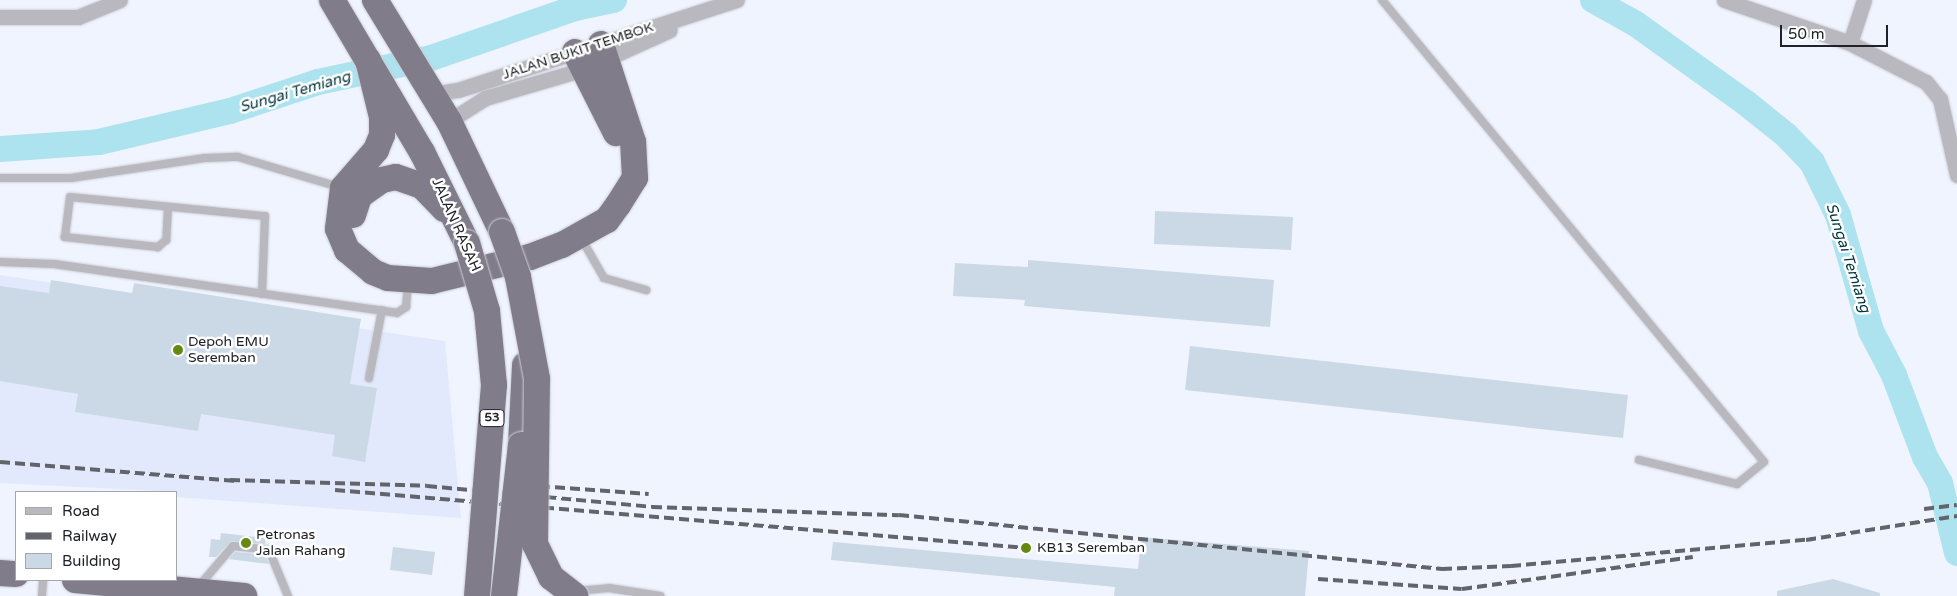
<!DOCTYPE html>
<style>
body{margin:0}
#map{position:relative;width:1957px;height:596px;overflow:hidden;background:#f0f4fe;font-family:"Varela Round",sans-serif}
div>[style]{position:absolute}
.built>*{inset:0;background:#e3e9fc}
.river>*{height:26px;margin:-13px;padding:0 13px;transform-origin:13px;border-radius:13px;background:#ade2ef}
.building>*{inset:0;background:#cad9e5}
.roads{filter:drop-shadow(0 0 1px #cbced7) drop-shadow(0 0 1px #cbced7)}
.service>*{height:8px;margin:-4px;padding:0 4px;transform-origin:4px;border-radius:4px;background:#bab8bf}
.minor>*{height:15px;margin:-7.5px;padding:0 7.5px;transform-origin:7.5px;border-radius:7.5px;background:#bab8bf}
.trunk>*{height:26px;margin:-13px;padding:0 13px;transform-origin:13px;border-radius:13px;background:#807c89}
.rail>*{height:4px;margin-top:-2px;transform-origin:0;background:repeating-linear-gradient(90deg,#62646c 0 10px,transparent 0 15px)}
.bridges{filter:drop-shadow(0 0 1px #cbced7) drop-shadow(0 0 1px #cbced7)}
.trunk-bridge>*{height:26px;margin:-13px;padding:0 13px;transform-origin:13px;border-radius:13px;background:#807c89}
.dots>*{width:14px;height:14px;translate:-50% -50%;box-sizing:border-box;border:2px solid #fff;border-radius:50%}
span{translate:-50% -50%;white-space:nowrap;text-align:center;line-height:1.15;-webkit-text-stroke:5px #fff;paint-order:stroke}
.shield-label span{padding:1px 4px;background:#fff;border:1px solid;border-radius:4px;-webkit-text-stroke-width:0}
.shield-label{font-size:12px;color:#202228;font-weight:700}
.street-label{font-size:14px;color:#202228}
.poi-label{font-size:14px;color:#202228}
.left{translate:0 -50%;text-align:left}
.water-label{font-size:15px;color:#02353e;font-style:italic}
.legend{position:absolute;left:15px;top:491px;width:162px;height:90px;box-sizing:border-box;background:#fff;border:1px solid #a6a7a9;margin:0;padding:6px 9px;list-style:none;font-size:15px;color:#202228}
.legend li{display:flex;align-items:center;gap:10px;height:25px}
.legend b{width:25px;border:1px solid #a6a7a9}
.scale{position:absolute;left:1780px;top:25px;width:108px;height:22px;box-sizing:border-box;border:2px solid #202228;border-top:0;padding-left:6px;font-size:15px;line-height:18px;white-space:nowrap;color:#202228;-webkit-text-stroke:4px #fff;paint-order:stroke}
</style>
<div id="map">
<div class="built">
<div style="clip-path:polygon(0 275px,445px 341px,461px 518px,176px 497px,176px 492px,0 483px)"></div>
</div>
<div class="river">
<div style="left:1593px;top:0;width:49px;rotate:29.2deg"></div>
<div style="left:1636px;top:24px;width:135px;rotate:35.7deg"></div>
<div style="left:1746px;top:103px;width:51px;rotate:38.7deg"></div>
<div style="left:1786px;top:135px;width:37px;rotate:46deg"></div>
<div style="left:1812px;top:162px;width:59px;rotate:63.9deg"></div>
<div style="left:1838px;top:215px;width:121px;rotate:74.1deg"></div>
<div style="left:1871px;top:331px;width:50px;rotate:62.4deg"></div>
<div style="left:1894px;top:375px;width:88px;rotate:69.3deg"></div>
<div style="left:1925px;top:457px;width:30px;rotate:60deg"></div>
<div style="left:1940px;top:483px;width:72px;rotate:76.3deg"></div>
<div style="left:0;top:149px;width:99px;rotate:-4deg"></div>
<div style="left:99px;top:142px;width:135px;rotate:-13.3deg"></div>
<div style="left:230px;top:111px;width:93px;rotate:-18.2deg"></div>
<div style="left:318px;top:82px;width:116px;rotate:-12deg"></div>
<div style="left:431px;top:58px;width:152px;rotate:-19.1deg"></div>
<div style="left:575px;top:8px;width:40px;rotate:-12deg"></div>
</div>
<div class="building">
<div style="clip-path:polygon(1155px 211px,1293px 217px,1291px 250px,1154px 244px)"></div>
<div style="clip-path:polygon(1028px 260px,1274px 280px,1270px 327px,1024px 306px,1025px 300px,953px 296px,955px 263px,1028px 267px)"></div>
<div style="clip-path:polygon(51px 280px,132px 293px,134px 283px,361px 319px,350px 384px,377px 388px,365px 462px,332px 456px,335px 435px,201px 414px,198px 431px,75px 412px,78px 394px,0 381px,0 286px,49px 293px)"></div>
<div style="clip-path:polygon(1190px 346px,1628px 395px,1623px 438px,1185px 390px)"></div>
<div style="clip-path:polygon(221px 533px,266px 538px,265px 544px,231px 541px,216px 557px,209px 557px,211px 539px,220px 540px)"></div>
<div style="clip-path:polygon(1141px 537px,1309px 551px,1305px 596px,1114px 596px,1115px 587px,831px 560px,833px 542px,1138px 569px)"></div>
<div style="clip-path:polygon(393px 547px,435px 552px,432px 575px,390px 570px)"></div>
<div style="clip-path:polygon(235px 552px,265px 555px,269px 564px,229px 559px)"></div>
<div style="clip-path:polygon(1833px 579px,1880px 593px,1880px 596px,1777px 596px,1777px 591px)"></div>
</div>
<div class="roads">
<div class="service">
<div style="left:1382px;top:0;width:599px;rotate:50.41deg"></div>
<div style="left:1764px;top:462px;width:35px;rotate:141deg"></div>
<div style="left:1737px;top:484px;width:101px;rotate:-166.2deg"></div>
<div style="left:0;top:178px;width:71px"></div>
<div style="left:71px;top:178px;width:135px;rotate:-8.5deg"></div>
<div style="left:205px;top:158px;width:33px;rotate:-2deg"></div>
<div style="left:238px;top:157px;width:105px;rotate:16.5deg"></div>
<div style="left:168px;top:207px;width:33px;rotate:93deg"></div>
<div style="left:166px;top:240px;width:11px;rotate:139deg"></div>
<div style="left:158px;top:247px;width:94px;rotate:-173.9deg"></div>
<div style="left:65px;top:237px;width:40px;rotate:-82.9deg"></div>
<div style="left:70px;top:197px;width:196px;rotate:5.6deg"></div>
<div style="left:265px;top:216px;width:78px;rotate:92.2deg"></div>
<div style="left:581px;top:238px;width:46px;rotate:60.1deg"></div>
<div style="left:604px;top:278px;width:44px;rotate:15.9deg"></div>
<div style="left:0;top:262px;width:54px;rotate:2.1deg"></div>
<div style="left:54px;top:264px;width:346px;rotate:8.1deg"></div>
<div style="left:397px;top:313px;width:11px;rotate:-34deg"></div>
<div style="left:406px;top:307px;width:24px;rotate:-85deg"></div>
<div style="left:369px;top:378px;width:69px;rotate:-79.2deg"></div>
<div style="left:199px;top:586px;width:52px;rotate:-49.6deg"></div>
<div style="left:233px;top:546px;width:36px;rotate:6deg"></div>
<div style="left:269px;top:550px;width:50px;rotate:67.6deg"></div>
<div style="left:576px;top:591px;width:33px;rotate:-5deg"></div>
<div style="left:609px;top:588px;width:52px;rotate:8.9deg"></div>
<div style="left:42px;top:596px;width:16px;rotate:-86deg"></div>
</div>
<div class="minor">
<div style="left:1724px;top:0;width:133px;rotate:18.8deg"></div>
<div style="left:1850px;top:43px;width:85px;rotate:27.2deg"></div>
<div style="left:1926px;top:82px;width:22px;rotate:51deg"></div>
<div style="left:1940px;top:99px;width:78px;rotate:77.4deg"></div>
<div style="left:0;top:17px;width:78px"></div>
<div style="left:78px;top:17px;width:45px;rotate:-22deg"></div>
<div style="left:1850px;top:43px;width:45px;rotate:-72deg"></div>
<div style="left:432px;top:94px;width:26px;rotate:-9deg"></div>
<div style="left:458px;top:90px;width:293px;rotate:-17.9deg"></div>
<div style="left:449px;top:121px;width:43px;rotate:-32.6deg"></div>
<div style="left:485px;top:98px;width:103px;rotate:-16.3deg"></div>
<div style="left:584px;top:69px;width:94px;rotate:-24.4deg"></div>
</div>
<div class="trunk">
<div style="left:332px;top:0;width:177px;rotate:59.4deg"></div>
<div style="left:422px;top:152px;width:102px;rotate:63.7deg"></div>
<div style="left:375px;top:0;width:142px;rotate:58.6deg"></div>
<div style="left:449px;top:121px;width:123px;rotate:64.5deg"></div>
<div style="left:575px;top:52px;width:91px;rotate:63.2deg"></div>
<div style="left:368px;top:60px;width:59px;rotate:76.2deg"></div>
<div style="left:382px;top:117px;width:18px;rotate:90deg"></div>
<div style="left:382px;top:135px;width:16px;rotate:112deg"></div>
<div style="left:376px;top:150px;width:50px;rotate:131deg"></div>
<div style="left:343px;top:188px;width:41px;rotate:97deg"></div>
<div style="left:338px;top:229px;width:23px;rotate:67deg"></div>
<div style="left:347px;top:250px;width:34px;rotate:40deg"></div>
<div style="left:373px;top:272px;width:16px;rotate:22deg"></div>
<div style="left:388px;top:278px;width:44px;rotate:3.9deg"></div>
<div style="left:432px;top:281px;width:101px;rotate:-13.8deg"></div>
<div style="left:530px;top:257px;width:34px;rotate:-21deg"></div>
<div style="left:562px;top:245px;width:51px;rotate:-29.1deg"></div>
<div style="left:607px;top:220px;width:19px;rotate:-54deg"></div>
<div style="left:618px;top:205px;width:32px;rotate:-58deg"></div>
<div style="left:635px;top:178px;width:36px;rotate:-93deg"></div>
<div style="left:633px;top:142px;width:103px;rotate:-108.1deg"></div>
<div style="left:353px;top:215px;width:20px;rotate:-72deg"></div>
<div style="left:359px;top:196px;width:28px;rotate:-35deg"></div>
<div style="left:382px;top:180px;width:14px;rotate:-12deg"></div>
<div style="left:396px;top:177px;width:28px;rotate:19deg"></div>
<div style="left:422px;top:186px;width:32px;rotate:46deg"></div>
<div style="left:521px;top:445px;width:80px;rotate:-87.1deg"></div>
<div style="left:0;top:573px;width:16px;rotate:4deg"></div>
<div style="left:75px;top:580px;width:170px;rotate:5.4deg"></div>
</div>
</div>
<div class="rail">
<div style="left:0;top:462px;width:237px;rotate:4.6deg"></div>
<div style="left:230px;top:480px;width:197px;rotate:1.7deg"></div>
<div style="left:427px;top:486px;width:226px;rotate:5.3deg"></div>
<div style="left:652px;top:507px;width:247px;rotate:1.9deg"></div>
<div style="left:899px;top:515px;width:546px;rotate:5.68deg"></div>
<div style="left:1442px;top:569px;width:69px;rotate:-2.5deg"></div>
<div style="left:1511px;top:566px;width:303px;rotate:-5.1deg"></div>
<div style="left:510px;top:484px;width:139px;rotate:4.1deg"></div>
<div style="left:335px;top:490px;width:705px;rotate:4.8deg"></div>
<div style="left:1924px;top:509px;width:33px;rotate:-7deg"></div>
<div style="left:1806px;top:540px;width:153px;rotate:-9deg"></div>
<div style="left:1318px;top:579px;width:144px;rotate:4deg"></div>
<div style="left:1462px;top:589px;width:233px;rotate:-7.9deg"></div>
</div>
<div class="bridges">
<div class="trunk-bridge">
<div style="left:502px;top:232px;width:48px;rotate:70.4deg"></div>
<div style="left:518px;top:277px;width:104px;rotate:79.4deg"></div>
<div style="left:537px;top:379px;width:165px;rotate:90.7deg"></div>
<div style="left:535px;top:544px;width:37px;rotate:64deg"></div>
<div style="left:551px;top:577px;width:31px;rotate:38deg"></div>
<div style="left:467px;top:243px;width:71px;rotate:73.6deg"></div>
<div style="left:487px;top:311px;width:74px;rotate:84.6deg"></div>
<div style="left:494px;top:385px;width:212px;rotate:94.6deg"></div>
<div style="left:504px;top:596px;width:152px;rotate:-83.6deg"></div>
</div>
</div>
<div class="dots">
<div style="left:178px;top:350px;background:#65890e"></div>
<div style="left:246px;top:543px;background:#65890e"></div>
<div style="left:1026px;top:548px;background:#65890e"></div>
</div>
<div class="shield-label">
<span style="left:492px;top:418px">53</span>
</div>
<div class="street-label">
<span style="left:578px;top:51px;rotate:-18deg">JALAN BUKIT TEMBOK</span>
<span style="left:456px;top:225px;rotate:66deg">JALAN RASAH</span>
</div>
<div class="poi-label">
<span class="left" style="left:188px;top:350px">Depoh EMU<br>Seremban</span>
<span class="left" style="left:256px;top:543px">Petronas<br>Jalan Rahang</span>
<span class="left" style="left:1037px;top:548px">KB13 Seremban</span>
</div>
<div class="water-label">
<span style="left:295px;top:92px;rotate:-16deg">Sungai Temiang</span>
<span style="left:1848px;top:258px;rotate:72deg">Sungai Temiang</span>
</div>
<ul class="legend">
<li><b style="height:6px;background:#bab8bf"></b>Road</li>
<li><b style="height:6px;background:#62646c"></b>Railway</li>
<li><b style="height:14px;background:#cad9e5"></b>Building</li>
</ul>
<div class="scale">50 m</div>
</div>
